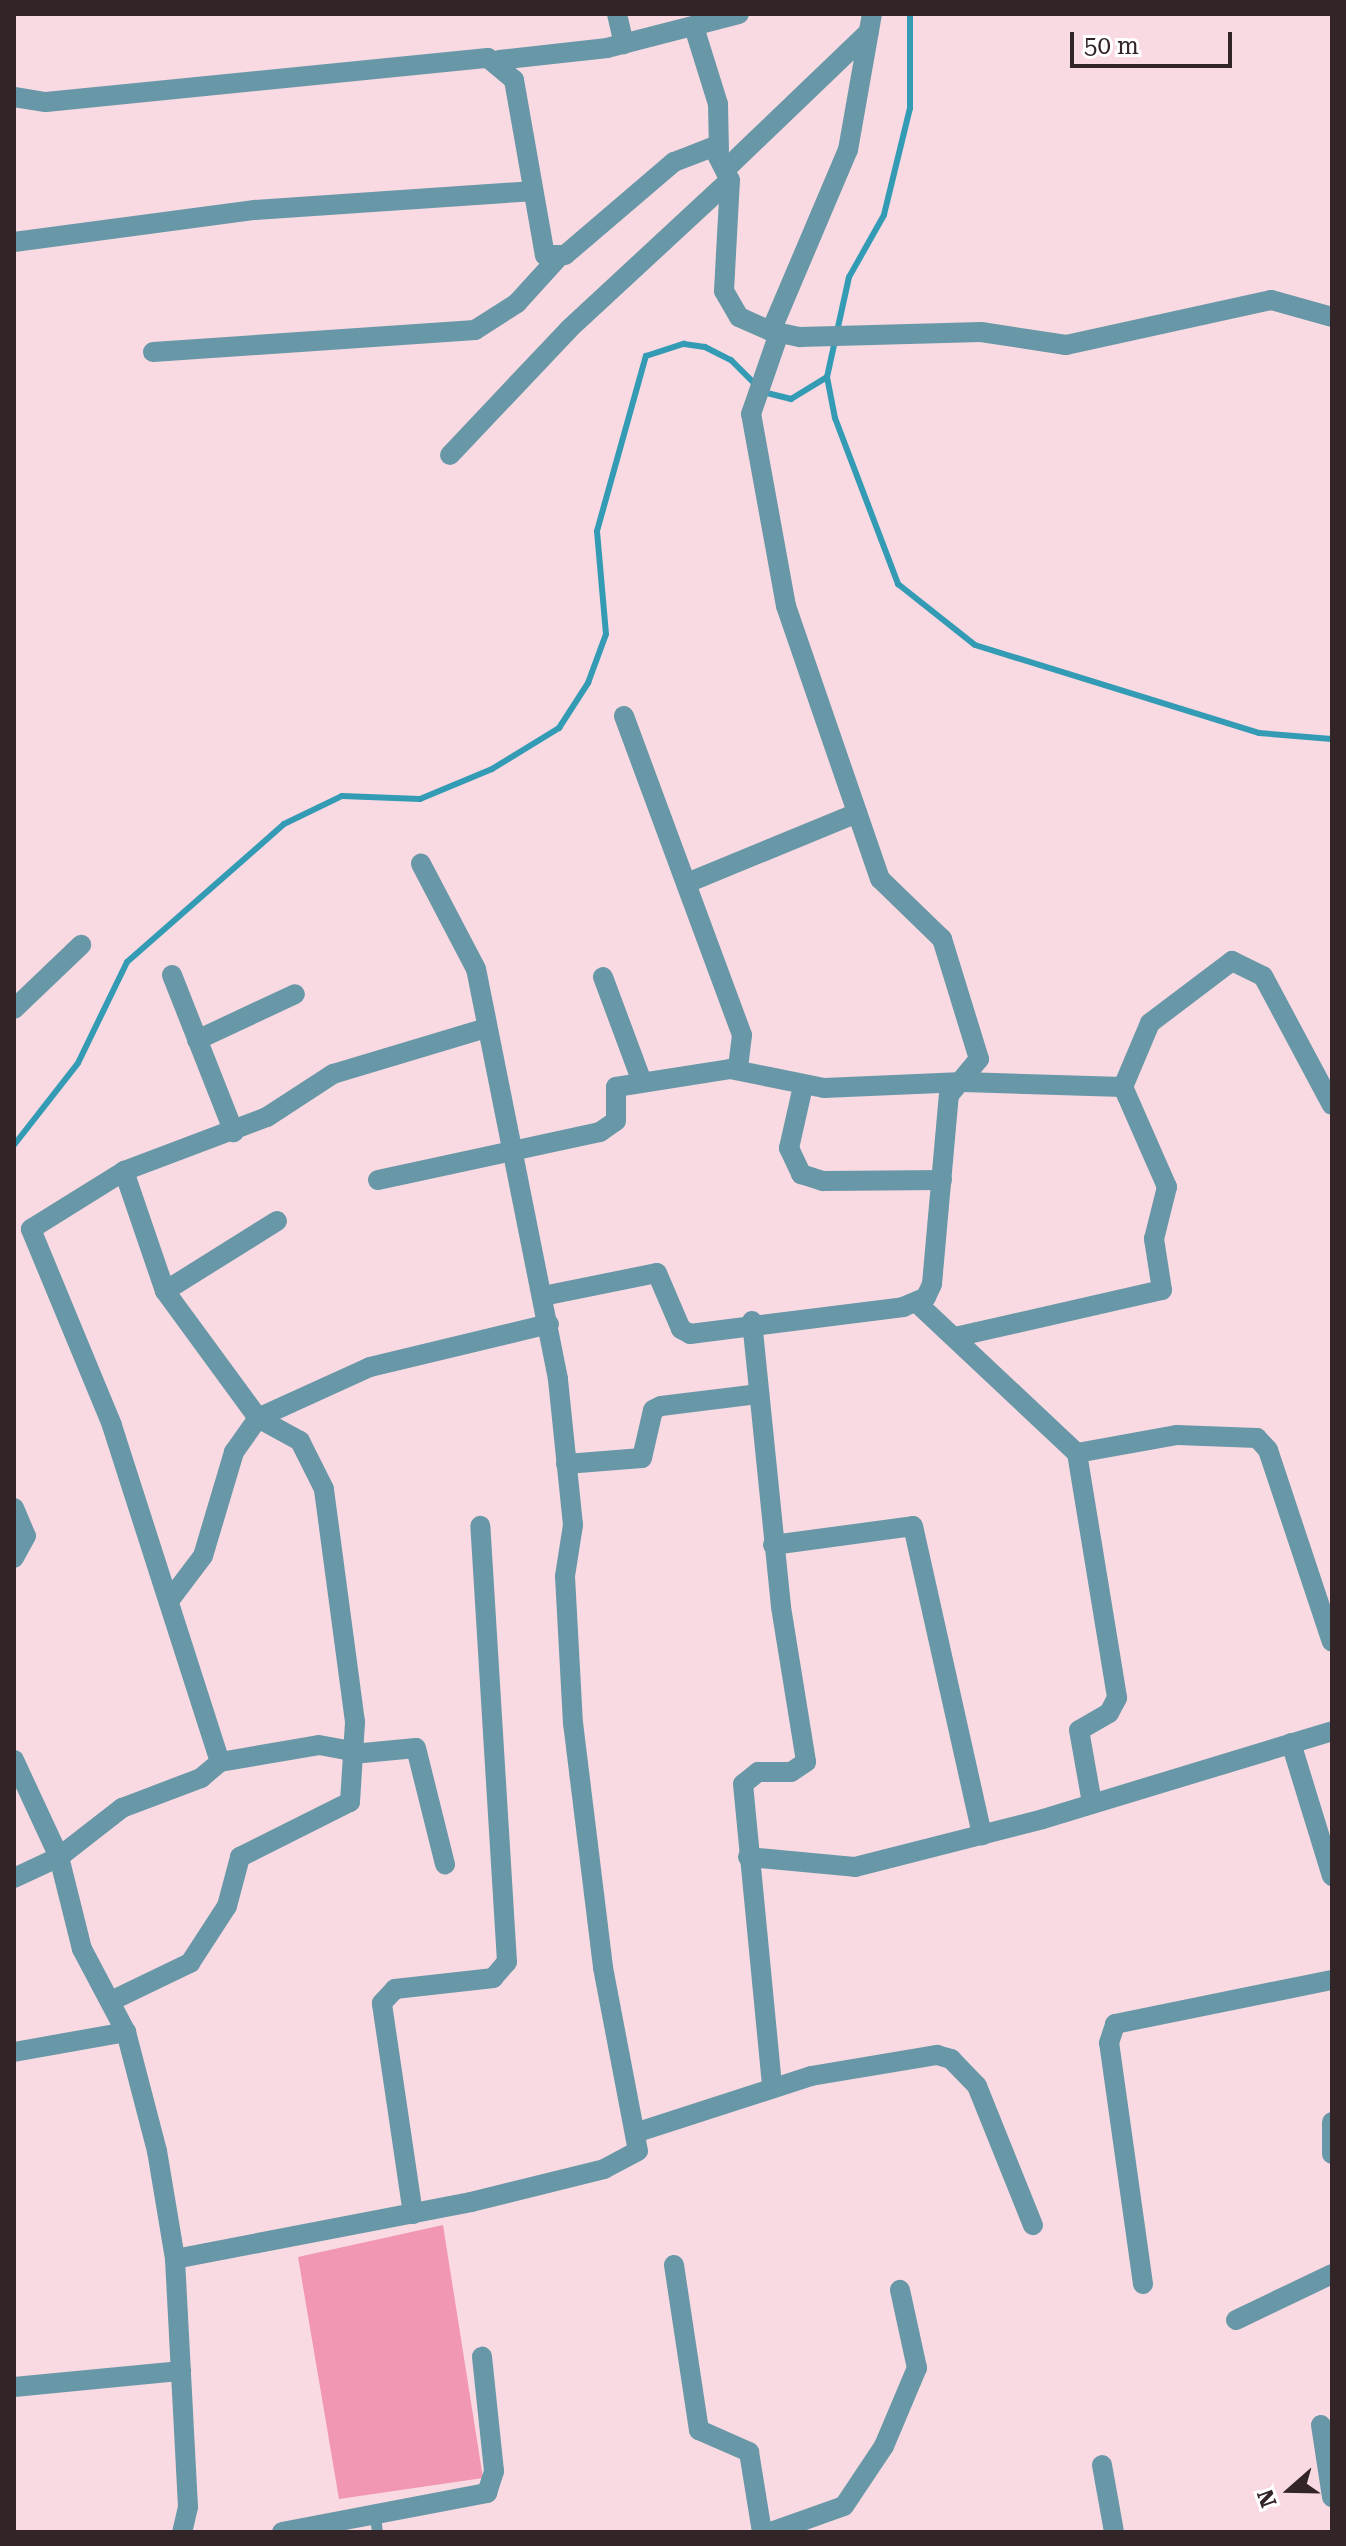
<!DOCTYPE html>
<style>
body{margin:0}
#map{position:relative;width:1346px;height:2546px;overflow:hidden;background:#fadae2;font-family:"Roboto Serif",serif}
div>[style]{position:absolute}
.green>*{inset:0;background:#f197b1}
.stream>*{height:6px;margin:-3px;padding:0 3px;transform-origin:3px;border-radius:3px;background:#349bb5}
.service>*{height:11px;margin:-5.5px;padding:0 5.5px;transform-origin:5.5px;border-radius:5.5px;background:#6898a7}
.minor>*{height:20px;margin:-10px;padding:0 10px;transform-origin:10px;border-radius:10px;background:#6898a7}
span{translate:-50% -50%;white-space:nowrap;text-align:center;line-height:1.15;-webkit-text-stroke:6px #fff;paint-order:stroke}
.frame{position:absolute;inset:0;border:16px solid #332428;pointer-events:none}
.north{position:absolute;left:1250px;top:2450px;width:80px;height:80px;-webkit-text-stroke:6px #fff;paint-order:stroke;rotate:250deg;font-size:22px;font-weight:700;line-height:32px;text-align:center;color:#332428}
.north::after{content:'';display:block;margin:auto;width:28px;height:36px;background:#332428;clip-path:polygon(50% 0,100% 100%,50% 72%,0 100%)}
.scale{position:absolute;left:1070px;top:32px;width:162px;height:36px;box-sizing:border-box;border:4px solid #332428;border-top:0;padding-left:10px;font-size:24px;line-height:28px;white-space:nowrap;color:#332428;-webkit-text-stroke:6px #fff;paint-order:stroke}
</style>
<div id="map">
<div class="green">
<div style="clip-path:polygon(443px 2225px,483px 2478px,339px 2499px,298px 2257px)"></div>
</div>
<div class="stream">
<div style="left:910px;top:14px;width:94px;rotate:90deg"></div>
<div style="left:910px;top:108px;width:110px;rotate:103.7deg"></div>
<div style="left:884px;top:215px;width:71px;rotate:119.4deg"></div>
<div style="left:849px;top:277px;width:102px;rotate:102.4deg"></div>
<div style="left:827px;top:377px;width:42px;rotate:79deg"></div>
<div style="left:835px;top:418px;width:178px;rotate:69.2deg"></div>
<div style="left:898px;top:584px;width:98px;rotate:38.4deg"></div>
<div style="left:975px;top:645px;width:297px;rotate:17.2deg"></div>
<div style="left:1259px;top:733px;width:73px;rotate:4.7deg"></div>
<div style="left:14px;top:1145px;width:104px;rotate:-52deg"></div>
<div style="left:78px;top:1063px;width:112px;rotate:-64.1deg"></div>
<div style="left:127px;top:962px;width:209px;rotate:-41.3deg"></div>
<div style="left:284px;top:824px;width:64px;rotate:-25.8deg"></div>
<div style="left:342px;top:796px;width:78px;rotate:2.2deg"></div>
<div style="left:420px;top:799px;width:78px;rotate:-22.6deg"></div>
<div style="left:492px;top:769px;width:79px;rotate:-31.5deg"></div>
<div style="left:559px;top:728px;width:54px;rotate:-57.2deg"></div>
<div style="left:588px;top:683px;width:52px;rotate:-69.8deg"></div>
<div style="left:606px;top:634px;width:103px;rotate:-95deg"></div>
<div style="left:597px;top:531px;width:182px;rotate:-74.4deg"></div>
<div style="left:646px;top:356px;width:40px;rotate:-18deg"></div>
<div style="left:684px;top:344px;width:21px;rotate:8deg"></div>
<div style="left:705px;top:347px;width:29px;rotate:27deg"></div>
<div style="left:731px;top:360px;width:45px;rotate:45deg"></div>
<div style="left:763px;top:392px;width:29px;rotate:14deg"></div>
<div style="left:791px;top:399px;width:42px;rotate:-31.4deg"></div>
</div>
<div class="service">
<div style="left:375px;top:2516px;width:16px;rotate:83deg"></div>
</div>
<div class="minor">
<div style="left:617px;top:14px;width:31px;rotate:77deg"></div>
<div style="left:694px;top:27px;width:81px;rotate:72.7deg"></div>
<div style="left:718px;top:104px;width:47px;rotate:88.8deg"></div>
<div style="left:499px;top:60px;width:109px;rotate:-6.3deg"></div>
<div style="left:607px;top:48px;width:136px;rotate:-14.4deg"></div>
<div style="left:14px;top:97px;width:32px;rotate:9deg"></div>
<div style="left:46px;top:102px;width:444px;rotate:-5.7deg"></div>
<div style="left:488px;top:58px;width:34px;rotate:40deg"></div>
<div style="left:514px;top:80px;width:178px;rotate:80deg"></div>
<div style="left:545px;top:255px;width:20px"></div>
<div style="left:565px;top:255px;width:143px;rotate:-40.5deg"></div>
<div style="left:674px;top:162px;width:42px;rotate:-21deg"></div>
<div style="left:713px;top:147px;width:37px;rotate:63deg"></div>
<div style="left:730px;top:180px;width:111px;rotate:93.1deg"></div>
<div style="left:724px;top:291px;width:30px;rotate:60deg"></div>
<div style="left:739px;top:317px;width:35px;rotate:24deg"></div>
<div style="left:771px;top:331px;width:30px;rotate:12deg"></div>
<div style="left:800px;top:337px;width:181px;rotate:-1.6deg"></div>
<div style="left:981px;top:332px;width:86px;rotate:8.7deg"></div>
<div style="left:1066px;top:345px;width:210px;rotate:-12.4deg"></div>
<div style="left:1271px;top:300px;width:63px;rotate:15.6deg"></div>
<div style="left:728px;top:167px;width:195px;rotate:-43.8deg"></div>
<div style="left:14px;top:242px;width:243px;rotate:-7.6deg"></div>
<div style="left:255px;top:210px;width:277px;rotate:-3.9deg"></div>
<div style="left:771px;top:331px;width:197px;rotate:-67deg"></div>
<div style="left:848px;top:150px;width:138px;rotate:-80deg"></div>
<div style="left:153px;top:352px;width:323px;rotate:-3.9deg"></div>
<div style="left:475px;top:330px;width:50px;rotate:-32.7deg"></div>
<div style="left:517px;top:303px;width:61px;rotate:-47.7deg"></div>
<div style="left:450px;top:455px;width:173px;rotate:-46.6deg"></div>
<div style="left:569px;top:329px;width:219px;rotate:-42.8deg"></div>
<div style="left:624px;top:716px;width:340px;rotate:69.7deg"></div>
<div style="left:742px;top:1035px;width:34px;rotate:97deg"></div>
<div style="left:687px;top:883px;width:184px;rotate:-22.4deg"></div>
<div style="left:172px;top:975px;width:169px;rotate:68.5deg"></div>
<div style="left:603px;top:977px;width:112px;rotate:69.6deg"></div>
<div style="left:14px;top:1009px;width:93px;rotate:-43.7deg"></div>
<div style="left:197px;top:1040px;width:108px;rotate:-25.1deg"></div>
<div style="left:803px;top:1086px;width:64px;rotate:102.7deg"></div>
<div style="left:789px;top:1148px;width:29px;rotate:65deg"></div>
<div style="left:801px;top:1174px;width:23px;rotate:18deg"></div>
<div style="left:823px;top:1181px;width:119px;rotate:-0.5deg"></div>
<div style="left:378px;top:1180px;width:227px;rotate:-12.2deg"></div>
<div style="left:600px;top:1132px;width:19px;rotate:-35deg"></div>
<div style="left:616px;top:1121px;width:34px;rotate:-90deg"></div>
<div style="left:616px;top:1087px;width:115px;rotate:-9deg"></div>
<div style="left:730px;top:1069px;width:96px;rotate:11.4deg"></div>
<div style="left:824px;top:1088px;width:139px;rotate:-2.5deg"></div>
<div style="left:963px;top:1082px;width:160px;rotate:1.8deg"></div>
<div style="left:1123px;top:1087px;width:69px;rotate:-67.1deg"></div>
<div style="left:1150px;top:1023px;width:103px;rotate:-37.1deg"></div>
<div style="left:1232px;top:961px;width:34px;rotate:26deg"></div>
<div style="left:1263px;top:976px;width:146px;rotate:61.9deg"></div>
<div style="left:165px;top:1291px;width:132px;rotate:-32deg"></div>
<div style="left:543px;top:1296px;width:116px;rotate:-11.4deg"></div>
<div style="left:657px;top:1273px;width:61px;rotate:66.8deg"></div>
<div style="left:681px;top:1329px;width:10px;rotate:29deg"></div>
<div style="left:690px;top:1334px;width:215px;rotate:-7.2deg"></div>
<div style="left:903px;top:1307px;width:25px;rotate:-23deg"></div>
<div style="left:926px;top:1297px;width:14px;rotate:-65deg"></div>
<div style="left:932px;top:1284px;width:190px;rotate:-84.9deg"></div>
<div style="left:949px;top:1095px;width:47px;rotate:-50.2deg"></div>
<div style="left:979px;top:1059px;width:126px;rotate:-107.1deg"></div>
<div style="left:942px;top:939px;width:86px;rotate:-135.9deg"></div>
<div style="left:880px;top:879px;width:289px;rotate:-109deg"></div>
<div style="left:786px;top:606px;width:195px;rotate:-100.3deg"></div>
<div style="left:751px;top:414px;width:86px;rotate:-70.9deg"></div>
<div style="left:917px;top:1303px;width:219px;rotate:43.2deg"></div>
<div style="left:1077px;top:1453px;width:248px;rotate:80.7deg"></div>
<div style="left:1117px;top:1698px;width:17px;rotate:118deg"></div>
<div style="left:1109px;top:1713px;width:34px;rotate:150deg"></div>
<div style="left:1079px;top:1730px;width:74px;rotate:79.9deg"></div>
<div style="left:752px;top:1321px;width:287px;rotate:84.2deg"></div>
<div style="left:781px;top:1607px;width:157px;rotate:80.8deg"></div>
<div style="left:806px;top:1762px;width:18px;rotate:146deg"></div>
<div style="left:791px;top:1772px;width:33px;rotate:180deg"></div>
<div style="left:758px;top:1772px;width:19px;rotate:141deg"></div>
<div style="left:743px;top:1784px;width:303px;rotate:84.5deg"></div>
<div style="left:955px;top:1337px;width:212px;rotate:-12.8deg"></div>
<div style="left:1162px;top:1290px;width:52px;rotate:-98.9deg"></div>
<div style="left:1154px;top:1239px;width:54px;rotate:-76deg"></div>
<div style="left:1167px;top:1187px;width:109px;rotate:-113.7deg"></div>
<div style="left:258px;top:1418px;width:123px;rotate:-24.5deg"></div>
<div style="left:370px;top:1367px;width:184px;rotate:-13.5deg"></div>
<div style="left:1077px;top:1453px;width:102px;rotate:-10.2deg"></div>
<div style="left:1177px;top:1435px;width:80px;rotate:2.1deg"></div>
<div style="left:1257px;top:1438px;width:16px;rotate:47deg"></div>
<div style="left:1268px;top:1450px;width:202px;rotate:71.6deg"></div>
<div style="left:566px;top:1464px;width:76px;rotate:-4.5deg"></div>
<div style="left:642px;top:1458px;width:49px;rotate:-77.1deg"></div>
<div style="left:653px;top:1410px;width:9px;rotate:-27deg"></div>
<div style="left:661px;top:1406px;width:99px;rotate:-7deg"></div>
<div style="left:14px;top:1508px;width:30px;rotate:67deg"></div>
<div style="left:26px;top:1536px;width:25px;rotate:119deg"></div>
<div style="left:773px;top:1545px;width:141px;rotate:-7.7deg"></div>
<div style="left:913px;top:1526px;width:317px;rotate:77.4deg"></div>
<div style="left:172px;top:1597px;width:51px;rotate:-52.9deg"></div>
<div style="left:203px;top:1556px;width:109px;rotate:-73.4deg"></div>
<div style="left:234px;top:1452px;width:42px;rotate:-54.8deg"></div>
<div style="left:258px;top:1418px;width:157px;rotate:-126.2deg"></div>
<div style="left:165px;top:1291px;width:127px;rotate:-108.9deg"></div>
<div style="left:124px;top:1171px;width:153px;rotate:-20.7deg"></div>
<div style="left:267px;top:1117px;width:79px;rotate:-33.1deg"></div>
<div style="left:333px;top:1074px;width:160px;rotate:-16.7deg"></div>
<div style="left:1291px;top:1743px;width:139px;rotate:72.9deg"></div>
<div style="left:14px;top:1760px;width:107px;rotate:65.1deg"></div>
<div style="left:59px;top:1857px;width:95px;rotate:76deg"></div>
<div style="left:82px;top:1949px;width:94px;rotate:62.1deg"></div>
<div style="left:126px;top:2032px;width:123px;rotate:75.4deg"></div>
<div style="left:157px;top:2151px;width:109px;rotate:80.5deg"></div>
<div style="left:175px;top:2259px;width:248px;rotate:87deg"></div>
<div style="left:188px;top:2507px;width:26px;rotate:103deg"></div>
<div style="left:220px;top:1762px;width:100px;rotate:-9.7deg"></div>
<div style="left:319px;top:1745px;width:45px;rotate:10.3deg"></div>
<div style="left:363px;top:1753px;width:53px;rotate:-5.4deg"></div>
<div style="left:416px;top:1748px;width:120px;rotate:76deg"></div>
<div style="left:748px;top:1857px;width:107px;rotate:5.3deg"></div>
<div style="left:855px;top:1867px;width:194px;rotate:-14.3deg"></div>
<div style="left:1043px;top:1819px;width:302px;rotate:-16.9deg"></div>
<div style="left:14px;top:1878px;width:50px;rotate:-25deg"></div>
<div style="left:59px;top:1857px;width:80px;rotate:-37.9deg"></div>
<div style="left:122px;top:1808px;width:85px;rotate:-20.8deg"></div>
<div style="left:201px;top:1778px;width:25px;rotate:-40deg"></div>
<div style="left:220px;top:1762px;width:354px;rotate:-107.8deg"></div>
<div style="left:112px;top:1425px;width:212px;rotate:-112.5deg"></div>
<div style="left:31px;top:1229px;width:110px;rotate:-31.9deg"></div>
<div style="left:111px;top:2001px;width:88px;rotate:-25.7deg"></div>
<div style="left:190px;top:1963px;width:68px;rotate:-57deg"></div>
<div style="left:227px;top:1906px;width:51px;rotate:-75.1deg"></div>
<div style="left:240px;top:1857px;width:123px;rotate:-26.6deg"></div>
<div style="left:350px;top:1802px;width:80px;rotate:-86.4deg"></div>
<div style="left:355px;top:1722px;width:235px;rotate:-97.6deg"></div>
<div style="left:324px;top:1489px;width:54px;rotate:-116.6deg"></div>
<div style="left:300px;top:1441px;width:48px;rotate:-151.3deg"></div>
<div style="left:14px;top:2052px;width:114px;rotate:-10.1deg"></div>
<div style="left:1332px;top:2122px;width:32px;rotate:90deg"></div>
<div style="left:638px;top:2132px;width:182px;rotate:-17.9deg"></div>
<div style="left:811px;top:2076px;width:128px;rotate:-9.5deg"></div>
<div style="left:937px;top:2055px;width:15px;rotate:16deg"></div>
<div style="left:951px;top:2059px;width:37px;rotate:46deg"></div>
<div style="left:977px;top:2086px;width:150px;rotate:68.1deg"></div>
<div style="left:413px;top:2214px;width:213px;rotate:-98.4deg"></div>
<div style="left:382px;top:2003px;width:19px;rotate:-47deg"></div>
<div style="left:395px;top:1989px;width:99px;rotate:-6.4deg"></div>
<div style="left:493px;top:1978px;width:21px;rotate:-49deg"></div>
<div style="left:507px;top:1962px;width:437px;rotate:-93.5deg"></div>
<div style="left:175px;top:2259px;width:301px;rotate:-10.9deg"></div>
<div style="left:471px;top:2202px;width:137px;rotate:-13.9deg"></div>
<div style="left:604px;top:2169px;width:38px;rotate:-28deg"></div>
<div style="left:638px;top:2151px;width:187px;rotate:-100.8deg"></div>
<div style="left:603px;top:1967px;width:245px;rotate:-97deg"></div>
<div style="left:573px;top:1724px;width:148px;rotate:-93.1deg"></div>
<div style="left:565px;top:1576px;width:52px;rotate:-81.1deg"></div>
<div style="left:573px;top:1525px;width:147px;rotate:-95.9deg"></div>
<div style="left:558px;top:1379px;width:418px;rotate:-101.3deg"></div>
<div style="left:476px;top:969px;width:119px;rotate:-117.6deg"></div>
<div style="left:674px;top:2265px;width:167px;rotate:81.4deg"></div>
<div style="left:699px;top:2430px;width:55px;rotate:23.7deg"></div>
<div style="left:749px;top:2452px;width:81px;rotate:80.8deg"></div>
<div style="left:1143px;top:2284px;width:243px;rotate:-98deg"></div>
<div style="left:1109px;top:2043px;width:20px;rotate:-72deg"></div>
<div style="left:1115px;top:2024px;width:221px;rotate:-11.5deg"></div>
<div style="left:1236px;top:2320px;width:106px;rotate:-25.6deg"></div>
<div style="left:14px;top:2387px;width:168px;rotate:-5.5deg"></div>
<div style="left:1321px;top:2425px;width:73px;rotate:81.3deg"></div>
<div style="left:1102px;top:2465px;width:68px;rotate:79.8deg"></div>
<div style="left:282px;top:2532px;width:209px;rotate:-10.8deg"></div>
<div style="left:487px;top:2493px;width:23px;rotate:-72deg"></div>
<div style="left:494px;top:2471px;width:115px;rotate:-96deg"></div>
<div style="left:771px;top:2532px;width:77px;rotate:-19.6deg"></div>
<div style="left:844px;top:2506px;width:72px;rotate:-56.3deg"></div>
<div style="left:884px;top:2446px;width:85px;rotate:-67.1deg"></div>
<div style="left:917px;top:2368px;width:80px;rotate:-102.3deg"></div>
</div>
<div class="frame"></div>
<div class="north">N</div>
<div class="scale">50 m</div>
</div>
